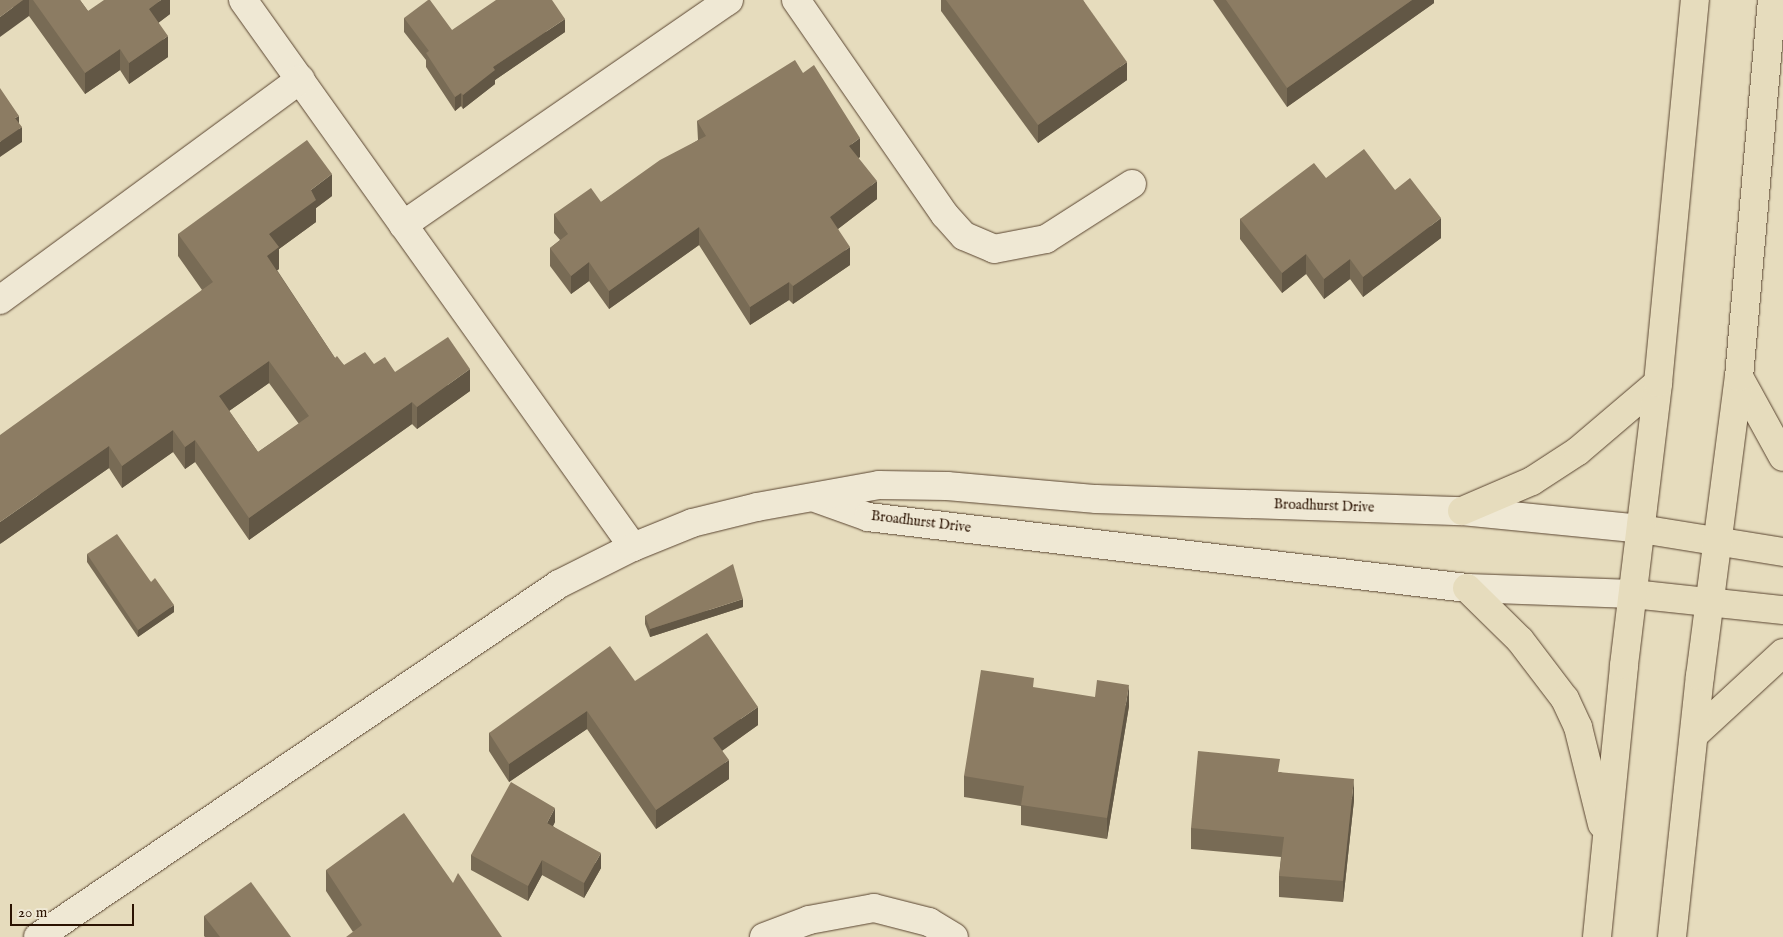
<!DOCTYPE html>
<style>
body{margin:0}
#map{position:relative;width:1783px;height:937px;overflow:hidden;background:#e6dcbd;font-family:"IM FELL English",serif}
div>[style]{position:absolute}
.roads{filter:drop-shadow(0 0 1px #5a4531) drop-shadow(0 0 1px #5a4531)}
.minor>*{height:28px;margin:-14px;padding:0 14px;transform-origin:14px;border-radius:14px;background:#efe8d4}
.major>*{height:28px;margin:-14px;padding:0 14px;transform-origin:14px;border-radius:14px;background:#e6dcbd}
.wall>*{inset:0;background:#786b55}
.shaded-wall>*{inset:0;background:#625745}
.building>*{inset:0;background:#8c7c63}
span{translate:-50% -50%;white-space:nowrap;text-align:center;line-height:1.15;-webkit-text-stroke:4px #efe8d4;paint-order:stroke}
.street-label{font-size:14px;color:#2b1302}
.scale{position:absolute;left:10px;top:904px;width:124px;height:22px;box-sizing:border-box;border:2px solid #2b1302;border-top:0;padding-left:6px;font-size:15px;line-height:18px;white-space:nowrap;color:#2b1302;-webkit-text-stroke:4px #efe8d4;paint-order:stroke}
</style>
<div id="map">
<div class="roads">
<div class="minor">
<div style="left:243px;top:0;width:672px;rotate:54.51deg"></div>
<div style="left:796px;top:0;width:262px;rotate:55.3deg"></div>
<div style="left:945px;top:215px;width:28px;rotate:48deg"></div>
<div style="left:964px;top:236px;width:33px;rotate:23deg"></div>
<div style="left:994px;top:249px;width:53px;rotate:-10.9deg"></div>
<div style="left:1046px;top:239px;width:102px;rotate:-32.6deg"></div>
<div style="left:403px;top:225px;width:396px;rotate:-34.6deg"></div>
<div style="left:0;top:300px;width:373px;rotate:-36.3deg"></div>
<div style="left:818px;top:499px;width:53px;rotate:19.8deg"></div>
<div style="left:868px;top:517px;width:603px;rotate:6.76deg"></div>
<div style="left:1467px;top:588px;width:166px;rotate:2.1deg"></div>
<div style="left:38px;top:937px;width:629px;rotate:-34.12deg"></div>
<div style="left:559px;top:584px;width:83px;rotate:-26.6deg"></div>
<div style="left:633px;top:547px;width:64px;rotate:-22.1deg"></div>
<div style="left:692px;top:523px;width:67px;rotate:-13.8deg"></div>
<div style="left:757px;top:507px;width:124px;rotate:-10.2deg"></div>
<div style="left:879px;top:485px;width:68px;rotate:0.8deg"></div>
<div style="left:947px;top:486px;width:150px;rotate:5deg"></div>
<div style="left:1096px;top:499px;width:366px;rotate:1.9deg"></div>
<div style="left:1462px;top:511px;width:180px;rotate:5.7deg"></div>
<div style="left:764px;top:937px;width:48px;rotate:-20.7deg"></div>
<div style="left:809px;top:920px;width:66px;rotate:-10.5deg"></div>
<div style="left:874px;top:908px;width:57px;rotate:14.3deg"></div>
<div style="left:929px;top:922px;width:29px;rotate:31deg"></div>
</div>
<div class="major">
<div style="left:1739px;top:377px;width:91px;rotate:61.2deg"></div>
<div style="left:1462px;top:511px;width:76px;rotate:-23.2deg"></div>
<div style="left:1532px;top:481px;width:55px;rotate:-33.1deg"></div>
<div style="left:1578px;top:451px;width:105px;rotate:-40.4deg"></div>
<div style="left:1641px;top:529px;width:144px;rotate:9.2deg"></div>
<div style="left:1467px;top:588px;width:74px;rotate:44.5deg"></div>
<div style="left:1520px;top:640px;width:74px;rotate:52.7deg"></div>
<div style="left:1565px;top:699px;width:31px;rotate:65deg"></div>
<div style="left:1578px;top:727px;width:100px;rotate:76.1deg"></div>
<div style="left:1633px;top:594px;width:151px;rotate:6.1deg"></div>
<div style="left:1694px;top:735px;width:121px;rotate:-42.7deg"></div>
<div style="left:1597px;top:937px;width:273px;rotate:-84.3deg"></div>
<div style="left:1624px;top:665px;width:284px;rotate:-83.1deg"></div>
<div style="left:1658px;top:383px;width:385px;rotate:-84.5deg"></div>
<div style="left:1672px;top:937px;width:262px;rotate:-83.9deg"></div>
<div style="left:1700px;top:676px;width:302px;rotate:-82.6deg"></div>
<div style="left:1739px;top:377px;width:378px;rotate:-85deg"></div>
</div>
</div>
<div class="wall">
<div style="clip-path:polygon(0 0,80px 0,88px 11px,170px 0,170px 14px,158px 23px,168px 57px,129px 84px,120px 70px,85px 94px,29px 16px)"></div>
<div style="clip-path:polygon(941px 0,1083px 0,1127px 80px,1038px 143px,941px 11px)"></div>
<div style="clip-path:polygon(1213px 0,1434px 0,1434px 3px,1287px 107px)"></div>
<div style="clip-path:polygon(404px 18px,452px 30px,565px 32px,495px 80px,495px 84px,463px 109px,461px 106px,455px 111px,426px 67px,426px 60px,404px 32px)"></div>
<div style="clip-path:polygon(803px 73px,860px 157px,858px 158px,877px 199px,838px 229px,850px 265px,793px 304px,789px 300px,750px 325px,699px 245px,609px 309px,589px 281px,571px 294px,550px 266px,550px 248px,560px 240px,554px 233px,554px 214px,601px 202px,698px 140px,697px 121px)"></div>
<div style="clip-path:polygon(1326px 178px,1395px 190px,1441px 238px,1363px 297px,1350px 279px,1324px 299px,1306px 274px,1282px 293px,1240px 239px,1240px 219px)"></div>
<div style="clip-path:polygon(evenodd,332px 196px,316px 208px,316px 222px,279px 249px,279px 269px,277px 270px,335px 358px,344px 365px,374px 364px,395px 372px,470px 391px,417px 429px,412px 424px,249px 540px,195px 462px,185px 469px,173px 452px,122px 488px,109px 468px,0 544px,202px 290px,178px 256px,178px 234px,332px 196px,269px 383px,299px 424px,258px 452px,229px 411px,269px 383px)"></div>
<div style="clip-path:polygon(87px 554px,151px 582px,174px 612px,138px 637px,87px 562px)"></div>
<div style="clip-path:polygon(743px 607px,650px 637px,645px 624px,645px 616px)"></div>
<div style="clip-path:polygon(635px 681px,758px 725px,722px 751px,729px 779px,656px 829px,587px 729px,509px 782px,489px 751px,489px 733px)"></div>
<div style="clip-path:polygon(1034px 688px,1129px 706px,1107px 839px,1021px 825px,1021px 806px,964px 797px,964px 776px)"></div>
<div style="clip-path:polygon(1280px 772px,1354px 800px,1343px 902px,1279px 897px,1279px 876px,1281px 857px,1191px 849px,1191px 828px)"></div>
<div style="clip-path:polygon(555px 822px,553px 826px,601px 868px,584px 898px,542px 875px,528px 901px,471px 870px,471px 855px)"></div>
<div style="clip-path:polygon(326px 870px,453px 883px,353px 932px,326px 891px)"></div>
<div style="clip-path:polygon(204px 916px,291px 937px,205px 937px,204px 936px)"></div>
</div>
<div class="shaded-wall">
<div style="clip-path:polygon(23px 0,29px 0,29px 16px,0 37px,0 17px)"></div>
<div style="clip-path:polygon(161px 0,170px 0,170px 14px,149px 30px,149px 9px)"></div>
<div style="clip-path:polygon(1412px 0,1434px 0,1434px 3px,1287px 107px,1287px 88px)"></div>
<div style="clip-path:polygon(565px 19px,565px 32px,495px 80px,495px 84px,463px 109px,463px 95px,493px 67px)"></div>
<div style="clip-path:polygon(168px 36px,168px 57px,129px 84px,129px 63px)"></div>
<div style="clip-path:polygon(120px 49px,120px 70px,85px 94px,85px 73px)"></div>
<div style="clip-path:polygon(1127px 62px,1127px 80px,1038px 143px,1038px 125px)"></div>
<div style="clip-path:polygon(461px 93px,461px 106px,455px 111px,455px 97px)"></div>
<div style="clip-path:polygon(19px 116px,19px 129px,22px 127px,22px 142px,0 157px,0 142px,15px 118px)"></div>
<div style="clip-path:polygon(860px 138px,860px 157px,849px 164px,849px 146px)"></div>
<div style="clip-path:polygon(332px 174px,332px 196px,316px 208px,316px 222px,279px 249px,279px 269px,267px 278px,267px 256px,269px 234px,311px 190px)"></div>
<div style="clip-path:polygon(877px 181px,877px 199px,830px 235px,830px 217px)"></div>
<div style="clip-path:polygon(1441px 218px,1441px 238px,1363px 297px,1363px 277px)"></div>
<div style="clip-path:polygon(699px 227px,699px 245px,609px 309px,609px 291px)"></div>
<div style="clip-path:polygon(850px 247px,850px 265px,793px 304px,793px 286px)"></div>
<div style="clip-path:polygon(1306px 254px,1306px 274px,1282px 293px,1282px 273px)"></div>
<div style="clip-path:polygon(1350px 259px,1350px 279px,1324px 299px,1324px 279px)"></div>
<div style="clip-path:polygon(589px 262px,589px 281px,571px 294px,571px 276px)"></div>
<div style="clip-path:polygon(789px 282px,789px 300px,750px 325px,750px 307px)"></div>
<div style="clip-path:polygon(269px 361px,269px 383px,219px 418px,219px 396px)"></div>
<div style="clip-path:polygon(470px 369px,470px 391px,417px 429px,417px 407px)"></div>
<div style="clip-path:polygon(412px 402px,412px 424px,249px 540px,249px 518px)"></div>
<div style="clip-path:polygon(173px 430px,173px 452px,122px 488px,122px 466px)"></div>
<div style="clip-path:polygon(195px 440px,195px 462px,185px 469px,185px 447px)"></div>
<div style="clip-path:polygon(109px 446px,109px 468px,0 544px,0 522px)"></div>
<div style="clip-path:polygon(743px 599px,743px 607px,650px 637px,650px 629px)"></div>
<div style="clip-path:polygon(174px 605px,174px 612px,138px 637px,138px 630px)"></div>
<div style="clip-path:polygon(1129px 685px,1129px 706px,1107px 839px,1107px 818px)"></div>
<div style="clip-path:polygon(758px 707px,758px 725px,713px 757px,713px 738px)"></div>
<div style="clip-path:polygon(587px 711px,587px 729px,509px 782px,509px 764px)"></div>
<div style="clip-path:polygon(729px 760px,729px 779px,656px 829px,656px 810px)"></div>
<div style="clip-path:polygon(1354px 779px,1354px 800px,1343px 902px,1343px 881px)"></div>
<div style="clip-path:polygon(555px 808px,555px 822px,547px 837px,547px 823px)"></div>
<div style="clip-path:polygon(601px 853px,601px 868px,584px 898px,584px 883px)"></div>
<div style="clip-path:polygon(542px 860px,542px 875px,528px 901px,528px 886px)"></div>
</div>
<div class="building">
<div style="clip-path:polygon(0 0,23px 0,0 17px)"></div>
<div style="clip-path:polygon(33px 0,80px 0,88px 11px,104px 0,161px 0,149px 9px,168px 36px,129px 63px,120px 49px,85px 73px)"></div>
<div style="clip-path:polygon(428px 0,430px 0,452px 30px,496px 0,552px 0,565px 19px,493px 67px,495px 70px,463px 95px,461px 93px,455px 97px,426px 53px,429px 51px,404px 18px)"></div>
<div style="clip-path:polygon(946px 0,1083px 0,1127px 62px,1038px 125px)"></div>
<div style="clip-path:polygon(1226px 0,1412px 0,1287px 88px)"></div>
<div style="clip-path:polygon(795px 60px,803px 73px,814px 65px,860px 138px,849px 146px,877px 181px,830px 217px,850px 247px,793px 286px,789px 282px,750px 307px,699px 227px,609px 291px,589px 262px,571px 276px,550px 248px,568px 234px,554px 214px,591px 188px,601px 202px,660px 160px,706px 136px,697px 121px)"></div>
<div style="clip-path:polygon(0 88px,19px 116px,15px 118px,22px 127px,0 142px)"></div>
<div style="clip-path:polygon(evenodd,307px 140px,332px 174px,311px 190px,316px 200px,269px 234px,279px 247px,267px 256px,335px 358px,337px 356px,344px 365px,365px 352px,374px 364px,385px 357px,395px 372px,448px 337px,470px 369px,417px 407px,412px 402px,249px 518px,195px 440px,185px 447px,173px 430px,122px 466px,109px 446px,0 522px,0 435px,213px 282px,178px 234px,307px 140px,269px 361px,309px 416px,258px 452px,219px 396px,269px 361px)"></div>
<div style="clip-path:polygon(1364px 149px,1395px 190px,1410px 178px,1441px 218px,1363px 277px,1350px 259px,1324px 279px,1306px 254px,1282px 273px,1240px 219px,1314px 163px,1326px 178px)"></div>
<div style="clip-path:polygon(117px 534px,151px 582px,155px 578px,174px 605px,138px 630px,87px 554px)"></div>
<div style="clip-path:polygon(733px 564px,743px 599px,650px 629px,645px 616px)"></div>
<div style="clip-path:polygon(707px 633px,758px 707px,713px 738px,729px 760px,656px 810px,587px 711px,509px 764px,489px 733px,610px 646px,635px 681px)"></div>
<div style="clip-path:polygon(981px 670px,1034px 678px,1033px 687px,1095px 697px,1097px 680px,1129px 685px,1107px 818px,1021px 805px,1024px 786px,964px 776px)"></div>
<div style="clip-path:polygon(1198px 751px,1280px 759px,1278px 772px,1354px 779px,1343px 881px,1279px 876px,1284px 837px,1191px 828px)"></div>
<div style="clip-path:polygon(511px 782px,555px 808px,547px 823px,601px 853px,584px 883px,542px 860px,528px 886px,471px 855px)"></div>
<div style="clip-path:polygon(404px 813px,453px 883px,458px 873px,502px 937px,346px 937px,362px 925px,326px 870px)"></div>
<div style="clip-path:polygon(251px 882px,291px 937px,220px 937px,204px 916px)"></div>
</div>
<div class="street-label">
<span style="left:1324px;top:506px;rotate:2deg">Broadhurst Drive</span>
<span style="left:921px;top:522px;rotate:7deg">Broadhurst Drive</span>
</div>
<div class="scale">20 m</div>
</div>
